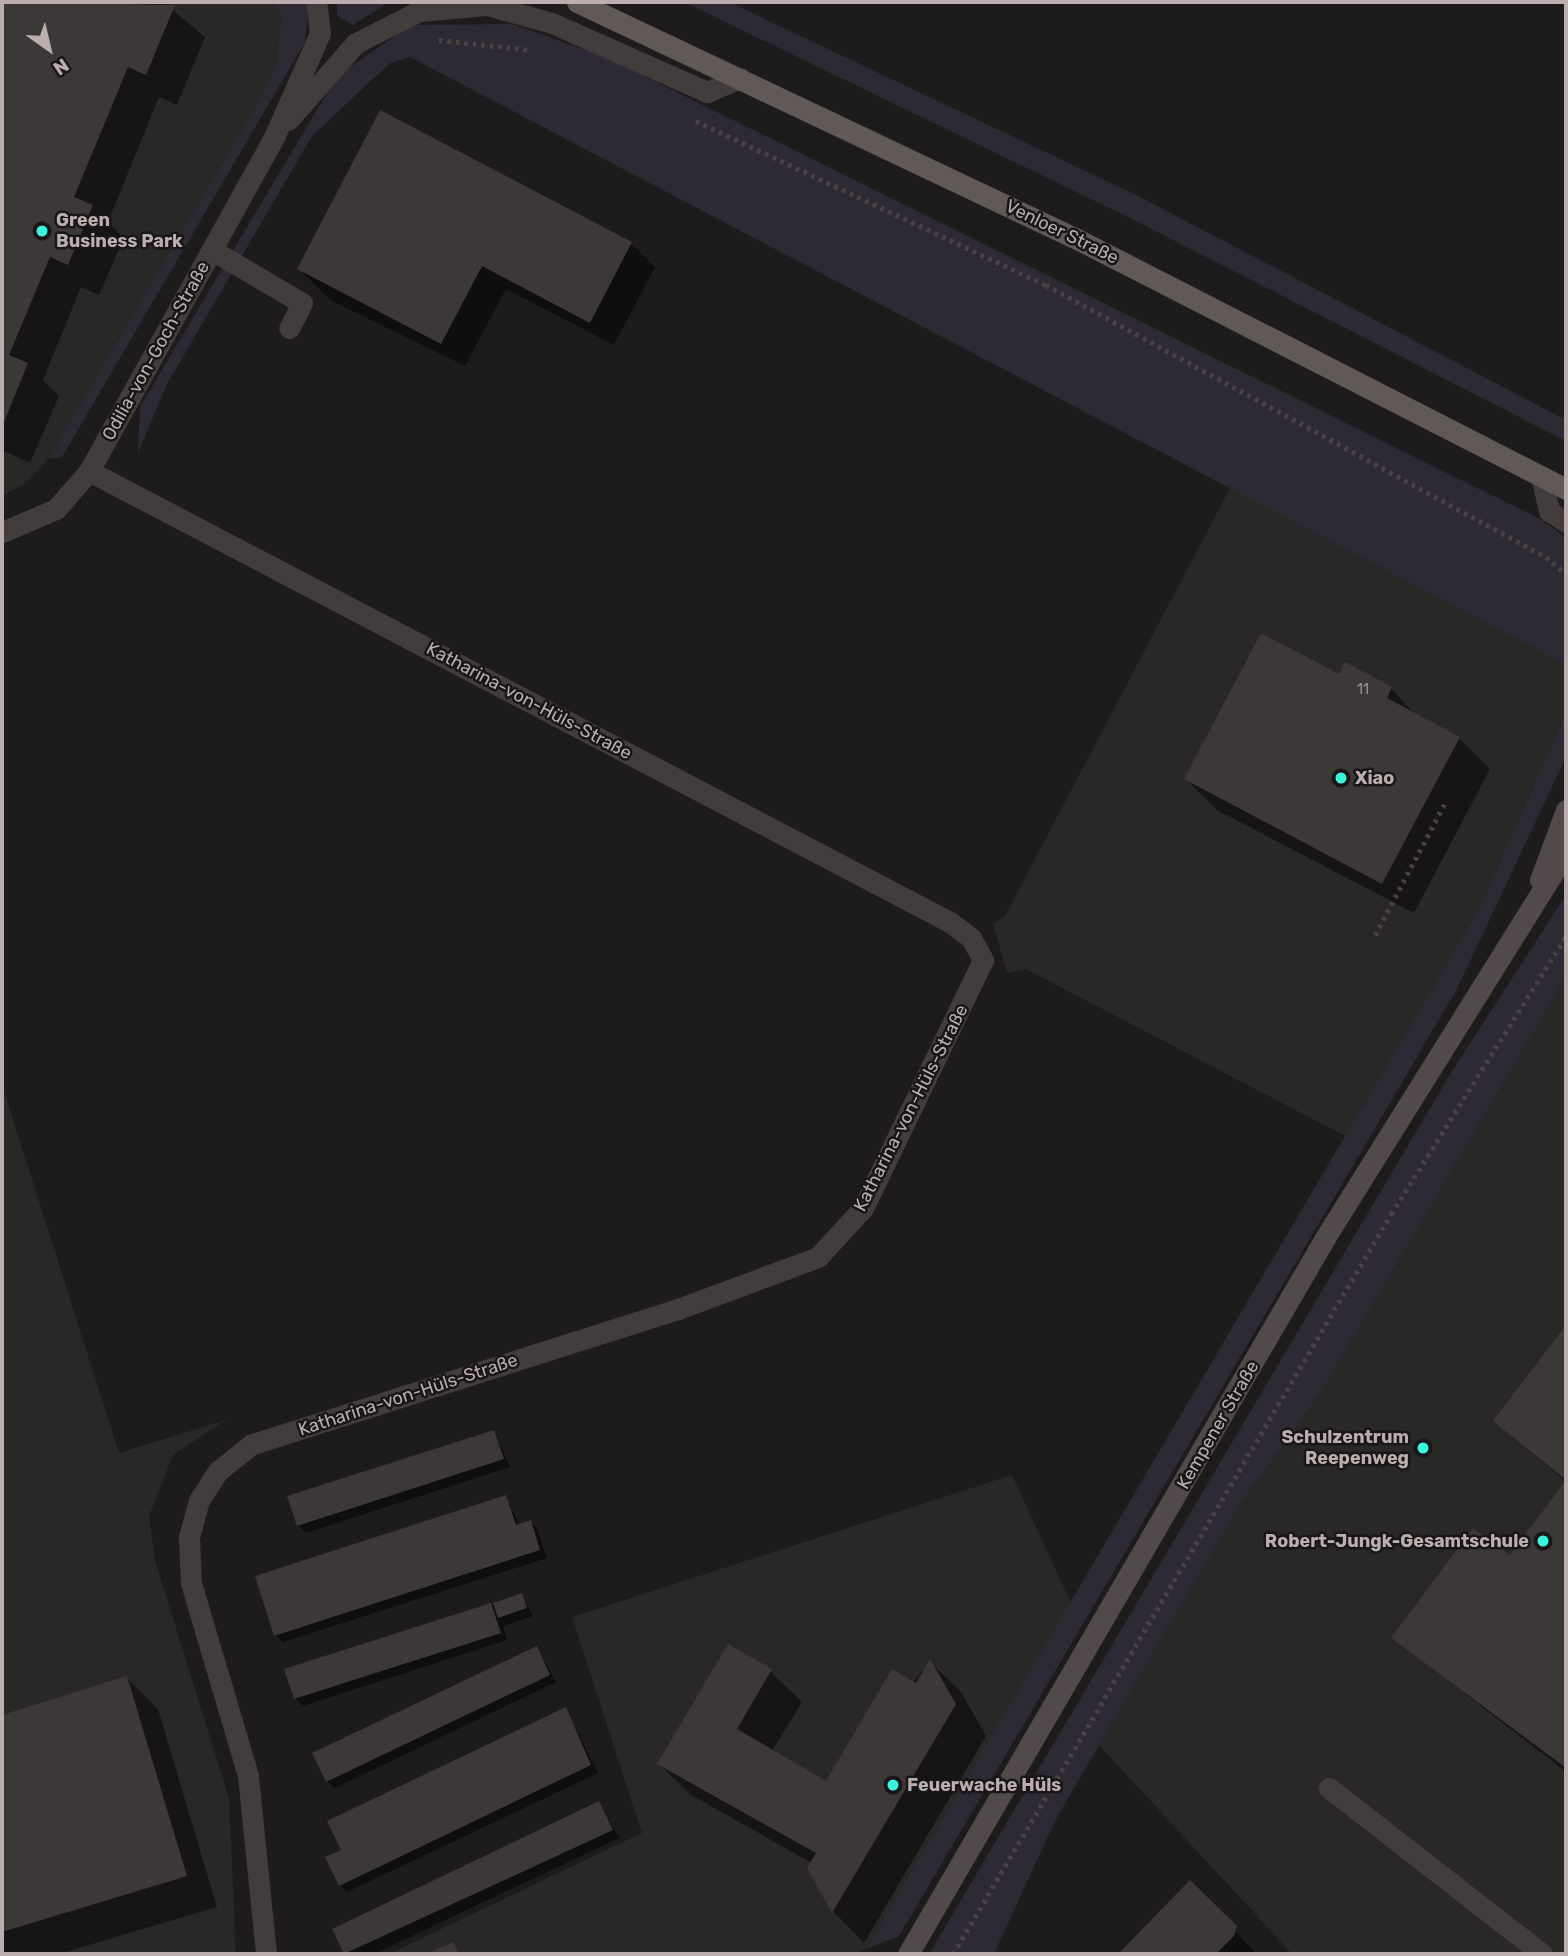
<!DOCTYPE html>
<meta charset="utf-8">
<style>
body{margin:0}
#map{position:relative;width:1568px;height:1956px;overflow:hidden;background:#1d1b1b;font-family:Rubik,sans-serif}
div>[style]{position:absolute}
.built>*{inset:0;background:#2a2727}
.green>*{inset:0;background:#2e2a35}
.shadow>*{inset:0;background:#0007}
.building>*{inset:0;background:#3c3838}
.path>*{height:4.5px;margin-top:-2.25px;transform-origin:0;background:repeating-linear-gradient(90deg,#494242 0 3.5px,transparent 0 8.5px)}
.lane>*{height:21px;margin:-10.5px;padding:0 10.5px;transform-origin:10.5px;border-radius:10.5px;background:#423c3c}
.street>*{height:21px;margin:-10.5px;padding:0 10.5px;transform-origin:10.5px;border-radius:10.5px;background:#423c3c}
.secondary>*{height:21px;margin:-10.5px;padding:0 10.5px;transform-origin:10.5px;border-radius:10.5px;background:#524a4a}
.primary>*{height:21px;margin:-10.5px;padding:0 10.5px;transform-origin:10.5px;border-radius:10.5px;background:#615858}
.dots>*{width:19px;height:19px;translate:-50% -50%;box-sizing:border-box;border:4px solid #181616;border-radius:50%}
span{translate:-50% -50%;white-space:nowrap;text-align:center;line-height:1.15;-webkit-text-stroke:5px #181616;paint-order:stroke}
.number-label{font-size:14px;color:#9c9091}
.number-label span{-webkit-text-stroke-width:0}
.poi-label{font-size:18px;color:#bcadaf;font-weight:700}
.left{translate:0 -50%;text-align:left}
.right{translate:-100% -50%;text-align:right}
.street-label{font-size:18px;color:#bcadaf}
.frame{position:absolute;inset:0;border:4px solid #bcadaf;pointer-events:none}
.north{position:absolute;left:14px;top:14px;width:70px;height:70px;-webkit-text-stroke:5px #181616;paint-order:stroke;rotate:146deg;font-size:19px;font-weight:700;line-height:28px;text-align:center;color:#bcadaf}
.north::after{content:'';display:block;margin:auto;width:24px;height:32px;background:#bcadaf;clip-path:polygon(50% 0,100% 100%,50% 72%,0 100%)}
</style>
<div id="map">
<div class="built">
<div style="clip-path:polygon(2px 2px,275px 2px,281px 19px,276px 64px,257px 104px,48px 459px,26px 483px,2px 496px)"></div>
<div style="clip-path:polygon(1230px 488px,1566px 665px,1566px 713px,1480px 907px,1345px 1136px,1026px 969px,1007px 973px,993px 924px,1005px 916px)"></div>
<div style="clip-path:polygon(1566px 977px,1566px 1954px,1292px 1954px,1099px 1745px,1240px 1505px,1321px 1392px)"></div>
<div style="clip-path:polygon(2px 1085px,119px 1453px,226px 1420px,173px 1455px,149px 1516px,155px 1560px,229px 1799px,236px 1954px,2px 1954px)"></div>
<div style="clip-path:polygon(1012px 1475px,1071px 1603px,866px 1949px,855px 1954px,389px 1954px,642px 1833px,572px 1617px)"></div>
</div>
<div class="green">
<div style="clip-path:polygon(275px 2px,309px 2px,305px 42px,62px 457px,48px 459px,257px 104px,276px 64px,281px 19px)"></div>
<div style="clip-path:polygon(337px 2px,389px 2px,353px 25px,337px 16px)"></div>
<div style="clip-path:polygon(684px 2px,729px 2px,1136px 195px,1566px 420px,1566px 441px,1128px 217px)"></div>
<div style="clip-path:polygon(512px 24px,608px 58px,1542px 520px,1566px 538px,1566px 665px,410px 57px,390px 63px,312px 136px,167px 384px,138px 453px,140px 407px,337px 76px,411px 25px)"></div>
<div style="clip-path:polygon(1566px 713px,1566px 757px,1457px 989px,899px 1936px,866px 1949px,1480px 907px)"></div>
<div style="clip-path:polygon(1566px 895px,1566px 977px,1321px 1392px,1240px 1505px,1099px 1745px,1055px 1821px,994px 1954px,929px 1954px,1452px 1071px)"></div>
</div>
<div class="shadow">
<div style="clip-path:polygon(2px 2px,163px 2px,205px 37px,177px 105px,159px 97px,108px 222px,124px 238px,99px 295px,81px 287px,43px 380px,59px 396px,30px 463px,2px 450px)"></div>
<div style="clip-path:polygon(631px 243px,655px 267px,614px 345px,506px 289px,465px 366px,330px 300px,299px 269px)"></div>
<div style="clip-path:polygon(1346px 664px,1391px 688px,1417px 717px,1459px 738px,1490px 769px,1414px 913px,1217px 810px,1186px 779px,1340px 676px)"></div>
<div style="clip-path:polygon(1566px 1328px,1566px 1772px,1393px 1638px,1511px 1558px,1566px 1482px,1496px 1421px)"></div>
<div style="clip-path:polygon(494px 1432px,510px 1467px,306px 1533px,298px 1525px)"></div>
<div style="clip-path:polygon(506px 1497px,520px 1526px,531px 1522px,538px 1530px,547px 1558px,283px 1642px,275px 1635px)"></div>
<div style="clip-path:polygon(522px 1595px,533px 1616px,503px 1626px,507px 1640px,303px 1706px,295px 1698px,286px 1670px)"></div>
<div style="clip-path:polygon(537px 1648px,556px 1682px,335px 1788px,327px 1781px)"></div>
<div style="clip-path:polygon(930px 1662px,961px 1692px,986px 1736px,864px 1943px,834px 1912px,809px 1868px,812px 1863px,691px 1795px,659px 1764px,770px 1671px,802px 1702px,772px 1751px,827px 1783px)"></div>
<div style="clip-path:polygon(127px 1678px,158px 1709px,217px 1907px,59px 1954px,2px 1954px,2px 1716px)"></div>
<div style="clip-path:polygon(566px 1709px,598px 1773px,347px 1892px,340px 1885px,343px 1850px)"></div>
<div style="clip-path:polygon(599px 1804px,619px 1838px,374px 1954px,346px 1954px,335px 1930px)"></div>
<div style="clip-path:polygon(1190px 1883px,1256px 1954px,1120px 1954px)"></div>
</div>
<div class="building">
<div style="clip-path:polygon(2px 2px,175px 5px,146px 75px,128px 67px,74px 197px,93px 205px,68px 265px,50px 257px,9px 355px,28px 363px,2px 427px)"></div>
<div style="clip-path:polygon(380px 110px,632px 242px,590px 323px,482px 266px,441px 344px,297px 269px)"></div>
<div style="clip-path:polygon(1261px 633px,1339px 674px,1345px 662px,1351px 665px,1392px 687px,1387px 698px,1460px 737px,1382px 884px,1184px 779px)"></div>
<div style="clip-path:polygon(1566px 1325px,1566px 1768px,1391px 1638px,1473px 1528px,1510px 1555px,1566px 1480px,1493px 1421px)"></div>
<div style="clip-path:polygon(494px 1430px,504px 1459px,297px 1526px,287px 1496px)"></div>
<div style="clip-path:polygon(506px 1495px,516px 1525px,531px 1520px,540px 1550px,274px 1636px,255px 1576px)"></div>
<div style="clip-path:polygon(522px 1593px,527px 1608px,498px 1618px,493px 1603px)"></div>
<div style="clip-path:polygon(491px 1603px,501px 1633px,294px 1699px,284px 1669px)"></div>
<div style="clip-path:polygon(728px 1644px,772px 1669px,737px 1729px,826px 1781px,892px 1669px,916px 1683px,930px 1659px,956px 1704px,832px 1913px,807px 1868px,816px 1853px,657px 1764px)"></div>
<div style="clip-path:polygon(537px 1646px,550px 1675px,326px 1782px,312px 1753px)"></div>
<div style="clip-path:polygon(127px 1676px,187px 1876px,2px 1932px,2px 1715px)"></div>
<div style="clip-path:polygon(566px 1707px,591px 1765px,339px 1886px,325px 1857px,341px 1850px,327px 1821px)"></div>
<div style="clip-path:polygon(599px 1801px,613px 1830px,344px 1954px,332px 1929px)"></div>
<div style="clip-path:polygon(1190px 1880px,1237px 1926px,1234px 1936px,1216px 1954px,1118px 1954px)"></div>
<div style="clip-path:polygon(453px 1942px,459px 1954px,427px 1954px)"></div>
</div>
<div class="path">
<div style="left:439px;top:40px;width:93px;rotate:6.2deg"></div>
<div style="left:696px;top:121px;width:387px;rotate:25.1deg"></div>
<div style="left:1046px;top:285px;width:569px;rotate:28.55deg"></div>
<div style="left:1546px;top:557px;width:26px;rotate:40deg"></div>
<div style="left:1375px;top:935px;width:149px;rotate:-62.1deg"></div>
<div style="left:953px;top:1954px;width:860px;rotate:-59.38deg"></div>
<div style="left:1391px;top:1214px;width:328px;rotate:-57.8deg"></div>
</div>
<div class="lane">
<div style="left:212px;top:250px;width:104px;rotate:30.5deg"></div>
<div style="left:302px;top:303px;width:28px;rotate:117deg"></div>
<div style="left:1329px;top:1788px;width:270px;rotate:37.9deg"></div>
</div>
<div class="street">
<div style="left:288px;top:120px;width:103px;rotate:-48.6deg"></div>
<div style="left:356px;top:43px;width:71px;rotate:-26.9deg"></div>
<div style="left:419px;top:11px;width:68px;rotate:-5deg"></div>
<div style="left:487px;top:5px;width:67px;rotate:15.5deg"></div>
<div style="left:552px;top:23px;width:170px;rotate:24deg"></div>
<div style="left:707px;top:92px;width:36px;rotate:-23deg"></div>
<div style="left:89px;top:471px;width:972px;rotate:27.65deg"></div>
<div style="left:950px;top:922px;width:26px;rotate:37deg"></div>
<div style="left:971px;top:938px;width:25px;rotate:61deg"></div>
<div style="left:983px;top:960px;width:276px;rotate:115.8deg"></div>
<div style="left:863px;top:1208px;width:67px;rotate:132.6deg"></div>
<div style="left:818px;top:1257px;width:149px;rotate:159.6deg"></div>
<div style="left:678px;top:1309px;width:447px;rotate:162.4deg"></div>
<div style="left:252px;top:1444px;width:43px;rotate:141.5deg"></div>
<div style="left:218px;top:1471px;width:35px;rotate:123deg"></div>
<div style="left:199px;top:1500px;width:39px;rotate:105deg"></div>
<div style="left:189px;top:1538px;width:45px;rotate:87.5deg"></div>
<div style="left:191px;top:1583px;width:201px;rotate:73.5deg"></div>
<div style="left:248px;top:1776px;width:179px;rotate:84.2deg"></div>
<div style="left:1541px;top:476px;width:36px;rotate:77deg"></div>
<div style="left:1549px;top:511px;width:20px;rotate:33deg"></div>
<div style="left:2px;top:532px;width:59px;rotate:-23.1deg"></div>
<div style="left:56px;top:509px;width:50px;rotate:-49deg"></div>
<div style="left:89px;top:471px;width:384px;rotate:-61deg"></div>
<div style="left:275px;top:135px;width:111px;rotate:-66.2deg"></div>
<div style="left:320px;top:33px;width:31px;rotate:-97deg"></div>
</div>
<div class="secondary">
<div style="left:1540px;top:880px;width:75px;rotate:-69.6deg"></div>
<div style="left:908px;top:1954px;width:829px;rotate:-59.78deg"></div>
<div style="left:1325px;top:1238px;width:454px;rotate:-58deg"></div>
</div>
<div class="primary">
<div style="left:577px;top:2px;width:556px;rotate:25.37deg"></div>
<div style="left:1079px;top:240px;width:547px;rotate:27.08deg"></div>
</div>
<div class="dots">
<div style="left:42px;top:231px;background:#3cf3de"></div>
<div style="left:1341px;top:778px;background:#3cf3de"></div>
<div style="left:1423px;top:1448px;background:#3cf3de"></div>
<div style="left:1543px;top:1541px;background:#3cf3de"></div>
<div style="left:893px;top:1785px;background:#3cf3de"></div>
</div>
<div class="number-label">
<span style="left:1363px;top:690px">11</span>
</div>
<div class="poi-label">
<span class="left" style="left:56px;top:231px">Green<br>Business Park</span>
<span class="left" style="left:1355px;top:778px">Xiao</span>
<span class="right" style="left:1409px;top:1448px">Schulzentrum<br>Reepenweg</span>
<span class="right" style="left:1529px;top:1541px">Robert-Jungk-Gesamtschule</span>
<span class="left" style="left:907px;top:1785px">Feuerwache Hüls</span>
</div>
<div class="street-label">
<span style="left:1062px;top:232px;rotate:26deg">Venloer Straße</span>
<span style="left:156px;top:351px;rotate:-61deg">Odilia-von-Goch-Straße</span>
<span style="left:529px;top:701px;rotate:28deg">Katharina-von-Hüls-Straße</span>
<span style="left:911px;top:1108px;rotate:-63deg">Katharina-von-Hüls-Straße</span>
<span style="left:408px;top:1395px;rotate:-18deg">Katharina-von-Hüls-Straße</span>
<span style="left:1218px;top:1425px;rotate:-60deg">Kempener Straße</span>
</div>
<div class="frame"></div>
<div class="north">N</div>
</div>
